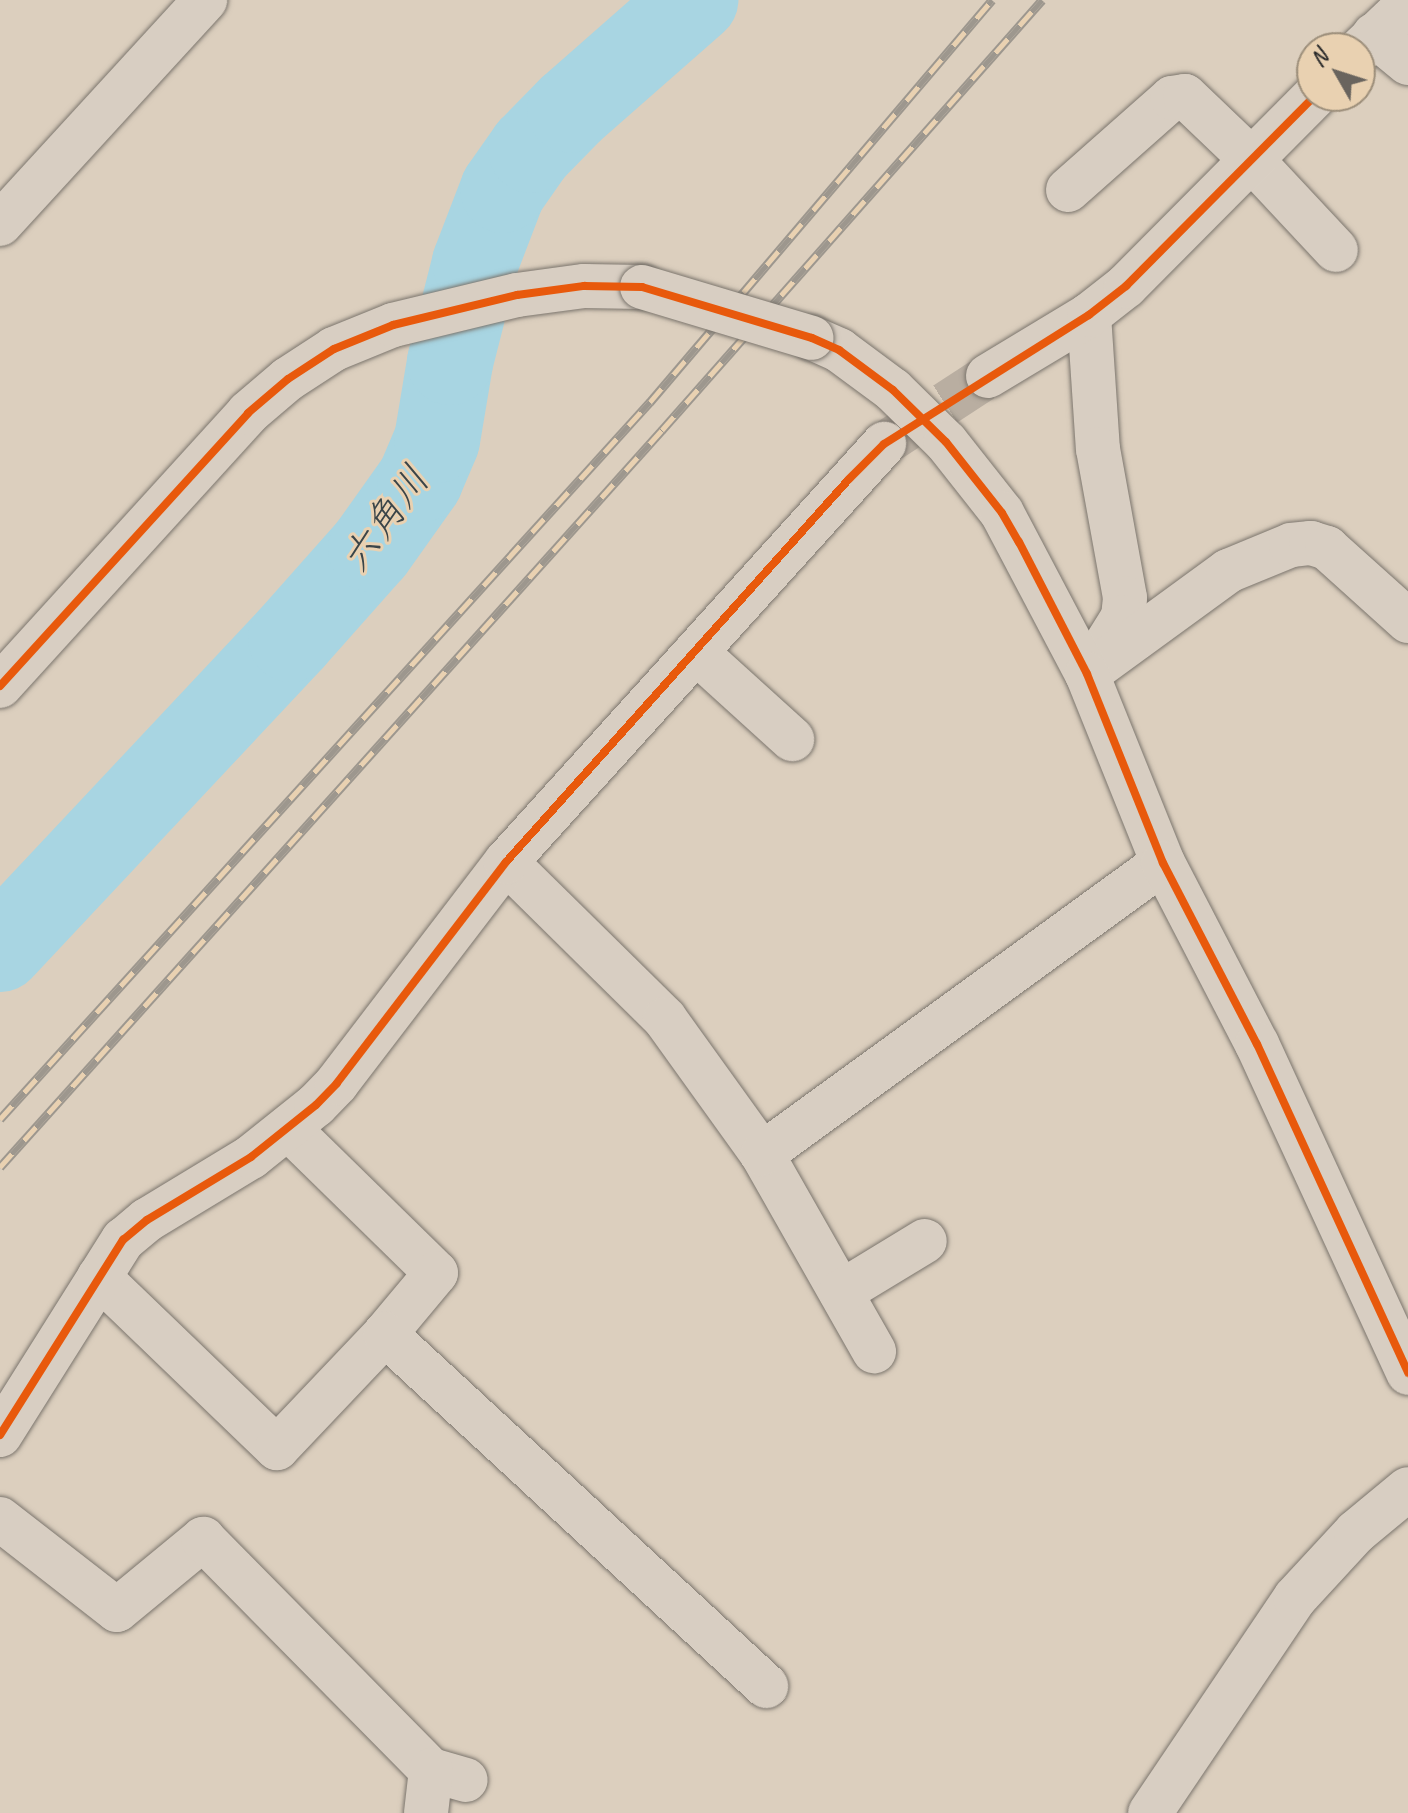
<!DOCTYPE html>
<meta charset="utf-8">
<style>
body{margin:0}
#map{position:relative;width:1408px;height:1813px;overflow:hidden;background:#dccfbe;font-family:Caveat,"Klee One",sans-serif}
div>[style]{position:absolute}
.river>*{height:86px;margin:-43px;padding:0 43px;transform-origin:43px;border-radius:43px;background:#a8d5e2}
.street-tunnel>*{height:44px;margin-top:-22px;transform-origin:0;background:repeating-linear-gradient(90deg,#b9aea1 0 44px,transparent 0 66px)}
.roads{filter:drop-shadow(0 0 2px #7b756d) drop-shadow(0 0 2px #7b756d)}
.street>*{height:44px;margin:-22px;padding:0 22px;transform-origin:22px;border-radius:22px;background:#d8cec2}
.secondary>*{height:44px;margin:-22px;padding:0 22px;transform-origin:22px;border-radius:22px;background:#d8cec2}
.rail>*{height:9px;margin-top:-4.5px;transform-origin:0;background:repeating-linear-gradient(90deg,#e9d1b1 0 18px,#9d978e 0 36px);box-sizing:border-box;border-block:2px solid #9d978e}
.bridges{filter:drop-shadow(0 0 2px #7b756d) drop-shadow(0 0 2px #7b756d)}
.secondary-bridge>*{height:44px;margin:-22px;padding:0 22px;transform-origin:22px;border-radius:22px;background:#d8cec2}
.cycleway>*{height:8px;margin:-4px;padding:0 4px;transform-origin:4px;border-radius:4px;background:#e8590c}
span{translate:-50% -50%;white-space:nowrap;text-align:center;line-height:1.15;-webkit-text-stroke:6px #e9d1b1;paint-order:stroke}
.water-label{font-size:40px;color:#3a4549;font-style:italic}
.north{position:absolute;left:1296px;top:32px;width:80px;height:80px;box-sizing:border-box;background:#e9d1b1;border:2px solid #9d8f7b;border-radius:50%;rotate:309deg;font-size:22px;font-weight:700;line-height:32px;text-align:center;color:#2b2b2b}
.north::after{content:'';display:block;margin:auto;width:28px;height:36px;background:#69645e;clip-path:polygon(50% 0,100% 100%,50% 72%,0 100%)}
</style>
<div id="map">
<div class="river">
<div style="left:0;top:949px;width:425px;rotate:-46.8deg"></div>
<div style="left:291px;top:639px;width:120px;rotate:-48.4deg"></div>
<div style="left:371px;top:549px;width:85px;rotate:-54.6deg"></div>
<div style="left:420px;top:480px;width:43px;rotate:-67deg"></div>
<div style="left:437px;top:440px;width:79px;rotate:-80.5deg"></div>
<div style="left:450px;top:362px;width:102px;rotate:-75.8deg"></div>
<div style="left:475px;top:263px;width:78px;rotate:-69deg"></div>
<div style="left:503px;top:190px;width:49px;rotate:-55deg"></div>
<div style="left:531px;top:150px;width:56px;rotate:-45.7deg"></div>
<div style="left:570px;top:110px;width:167px;rotate:-41.3deg"></div>
</div>
<div class="street-tunnel">
<div style="left:890px;top:440px;width:117px;rotate:-33.1deg"></div>
</div>
<div class="roads">
<div class="street">
<div style="left:1374px;top:35px;width:44px;rotate:39.5deg"></div>
<div style="left:1360px;top:50px;width:66px;rotate:-43.8deg"></div>
<div style="left:1068px;top:190px;width:139px;rotate:-41.5deg"></div>
<div style="left:1172px;top:98px;width:13px;rotate:-9deg"></div>
<div style="left:1185px;top:96px;width:93px;rotate:43.7deg"></div>
<div style="left:1252px;top:160px;width:123px;rotate:47deg"></div>
<div style="left:1089px;top:315px;width:134px;rotate:86.2deg"></div>
<div style="left:1098px;top:449px;width:151px;rotate:79.7deg"></div>
<div style="left:1125px;top:598px;width:19px;rotate:96deg"></div>
<div style="left:1123px;top:617px;width:53px;rotate:121.9deg"></div>
<div style="left:988px;top:376px;width:118px;rotate:-31.1deg"></div>
<div style="left:1089px;top:315px;width:47px;rotate:-38.1deg"></div>
<div style="left:1126px;top:286px;width:268px;rotate:-45.2deg"></div>
<div style="left:696px;top:652px;width:130px;rotate:42.2deg"></div>
<div style="left:1087px;top:674px;width:175px;rotate:-36.1deg"></div>
<div style="left:1228px;top:571px;width:68px;rotate:-22.4deg"></div>
<div style="left:1291px;top:545px;width:20px;rotate:-6deg"></div>
<div style="left:1311px;top:543px;width:17px;rotate:17deg"></div>
<div style="left:1327px;top:548px;width:109px;rotate:42deg"></div>
<div style="left:506px;top:862px;width:223px;rotate:44.6deg"></div>
<div style="left:665px;top:1019px;width:166px;rotate:54.3deg"></div>
<div style="left:762px;top:1154px;width:227px;rotate:60.4deg"></div>
<div style="left:288px;top:1128px;width:207px;rotate:44.4deg"></div>
<div style="left:436px;top:1273px;width:80px;rotate:129.9deg"></div>
<div style="left:762px;top:1154px;width:495px;rotate:-36deg"></div>
<div style="left:99px;top:1277px;width:247px;rotate:43.9deg"></div>
<div style="left:277px;top:1448px;width:157px;rotate:-46.5deg"></div>
<div style="left:385px;top:1334px;width:519px;rotate:42.73deg"></div>
<div style="left:841px;top:1292px;width:98px;rotate:-31.3deg"></div>
<div style="left:0;top:1435px;width:231px;rotate:-57.8deg"></div>
<div style="left:123px;top:1240px;width:31px;rotate:-40deg"></div>
<div style="left:147px;top:1220px;width:122px;rotate:-31.2deg"></div>
<div style="left:251px;top:1157px;width:83px;rotate:-38.7deg"></div>
<div style="left:316px;top:1105px;width:30px;rotate:-46deg"></div>
<div style="left:337px;top:1083px;width:278px;rotate:-52.6deg"></div>
<div style="left:506px;top:862px;width:564px;rotate:-47.88deg"></div>
<div style="left:0;top:1519px;width:148px;rotate:37.9deg"></div>
<div style="left:117px;top:1610px;width:112px;rotate:-39.5deg"></div>
<div style="left:203px;top:1539px;width:325px;rotate:45.4deg"></div>
<div style="left:431px;top:1770px;width:36px;rotate:16deg"></div>
<div style="left:426px;top:1813px;width:43px;rotate:-83.4deg"></div>
</div>
<div class="secondary">
<div style="left:0;top:224px;width:304px;rotate:-47.5deg"></div>
<div style="left:812px;top:338px;width:30px;rotate:24deg"></div>
<div style="left:839px;top:350px;width:67px;rotate:36.5deg"></div>
<div style="left:893px;top:390px;width:74px;rotate:44.5deg"></div>
<div style="left:946px;top:442px;width:90px;rotate:51.7deg"></div>
<div style="left:1002px;top:513px;width:182px;rotate:62.2deg"></div>
<div style="left:1087px;top:674px;width:204px;rotate:68.1deg"></div>
<div style="left:1163px;top:863px;width:204px;rotate:62.6deg"></div>
<div style="left:1257px;top:1044px;width:362px;rotate:65.3deg"></div>
<div style="left:0;top:686px;width:369px;rotate:-47.7deg"></div>
<div style="left:248px;top:413px;width:52px;rotate:-40.4deg"></div>
<div style="left:288px;top:379px;width:55px;rotate:-33.1deg"></div>
<div style="left:334px;top:349px;width:64px;rotate:-22.1deg"></div>
<div style="left:393px;top:325px;width:128px;rotate:-13.6deg"></div>
<div style="left:517px;top:295px;width:68px;rotate:-7.7deg"></div>
<div style="left:584px;top:286px;width:58px;rotate:1deg"></div>
<div style="left:1150px;top:1813px;width:259px;rotate:-56deg"></div>
<div style="left:1295px;top:1598px;width:90px;rotate:-47.3deg"></div>
<div style="left:1356px;top:1532px;width:67px;rotate:-39.6deg"></div>
</div>
</div>
<div class="rail">
<div style="left:0;top:1119px;width:968px;rotate:-47.81deg"></div>
<div style="left:650px;top:402px;width:528px;rotate:-49.61deg"></div>
<div style="left:0;top:1167px;width:991px;rotate:-48.07deg"></div>
<div style="left:662px;top:430px;width:574px;rotate:-48.53deg"></div>
</div>
<div class="bridges">
<div class="secondary-bridge">
<div style="left:642px;top:287px;width:177px;rotate:16.7deg"></div>
</div>
</div>
<div class="cycleway">
<div style="left:0;top:686px;width:369px;rotate:-47.7deg"></div>
<div style="left:248px;top:413px;width:52px;rotate:-40.4deg"></div>
<div style="left:288px;top:379px;width:55px;rotate:-33.1deg"></div>
<div style="left:334px;top:349px;width:64px;rotate:-22.1deg"></div>
<div style="left:393px;top:325px;width:128px;rotate:-13.6deg"></div>
<div style="left:517px;top:295px;width:68px;rotate:-7.7deg"></div>
<div style="left:584px;top:286px;width:58px;rotate:1deg"></div>
<div style="left:642px;top:287px;width:177px;rotate:16.7deg"></div>
<div style="left:812px;top:338px;width:30px;rotate:24deg"></div>
<div style="left:839px;top:350px;width:67px;rotate:36.5deg"></div>
<div style="left:893px;top:390px;width:74px;rotate:44.5deg"></div>
<div style="left:946px;top:442px;width:90px;rotate:51.7deg"></div>
<div style="left:1002px;top:513px;width:34px;rotate:60deg"></div>
<div style="left:1019px;top:542px;width:148px;rotate:62.7deg"></div>
<div style="left:1087px;top:674px;width:204px;rotate:68.1deg"></div>
<div style="left:1163px;top:863px;width:204px;rotate:62.6deg"></div>
<div style="left:1257px;top:1044px;width:362px;rotate:65.3deg"></div>
<div style="left:0;top:1435px;width:231px;rotate:-57.8deg"></div>
<div style="left:123px;top:1240px;width:31px;rotate:-40deg"></div>
<div style="left:147px;top:1220px;width:122px;rotate:-31.2deg"></div>
<div style="left:251px;top:1157px;width:83px;rotate:-38.7deg"></div>
<div style="left:316px;top:1105px;width:30px;rotate:-46deg"></div>
<div style="left:337px;top:1083px;width:278px;rotate:-52.6deg"></div>
<div style="left:506px;top:862px;width:514px;rotate:-48.15deg"></div>
<div style="left:849px;top:479px;width:49px;rotate:-45deg"></div>
<div style="left:884px;top:444px;width:242px;rotate:-32.2deg"></div>
<div style="left:1089px;top:315px;width:47px;rotate:-38.1deg"></div>
<div style="left:1126px;top:286px;width:268px;rotate:-45.2deg"></div>
</div>
<div class="water-label">
<span style="left:385px;top:519px;rotate:-54deg">六角川</span>
</div>
<div class="north">N</div>
</div>
